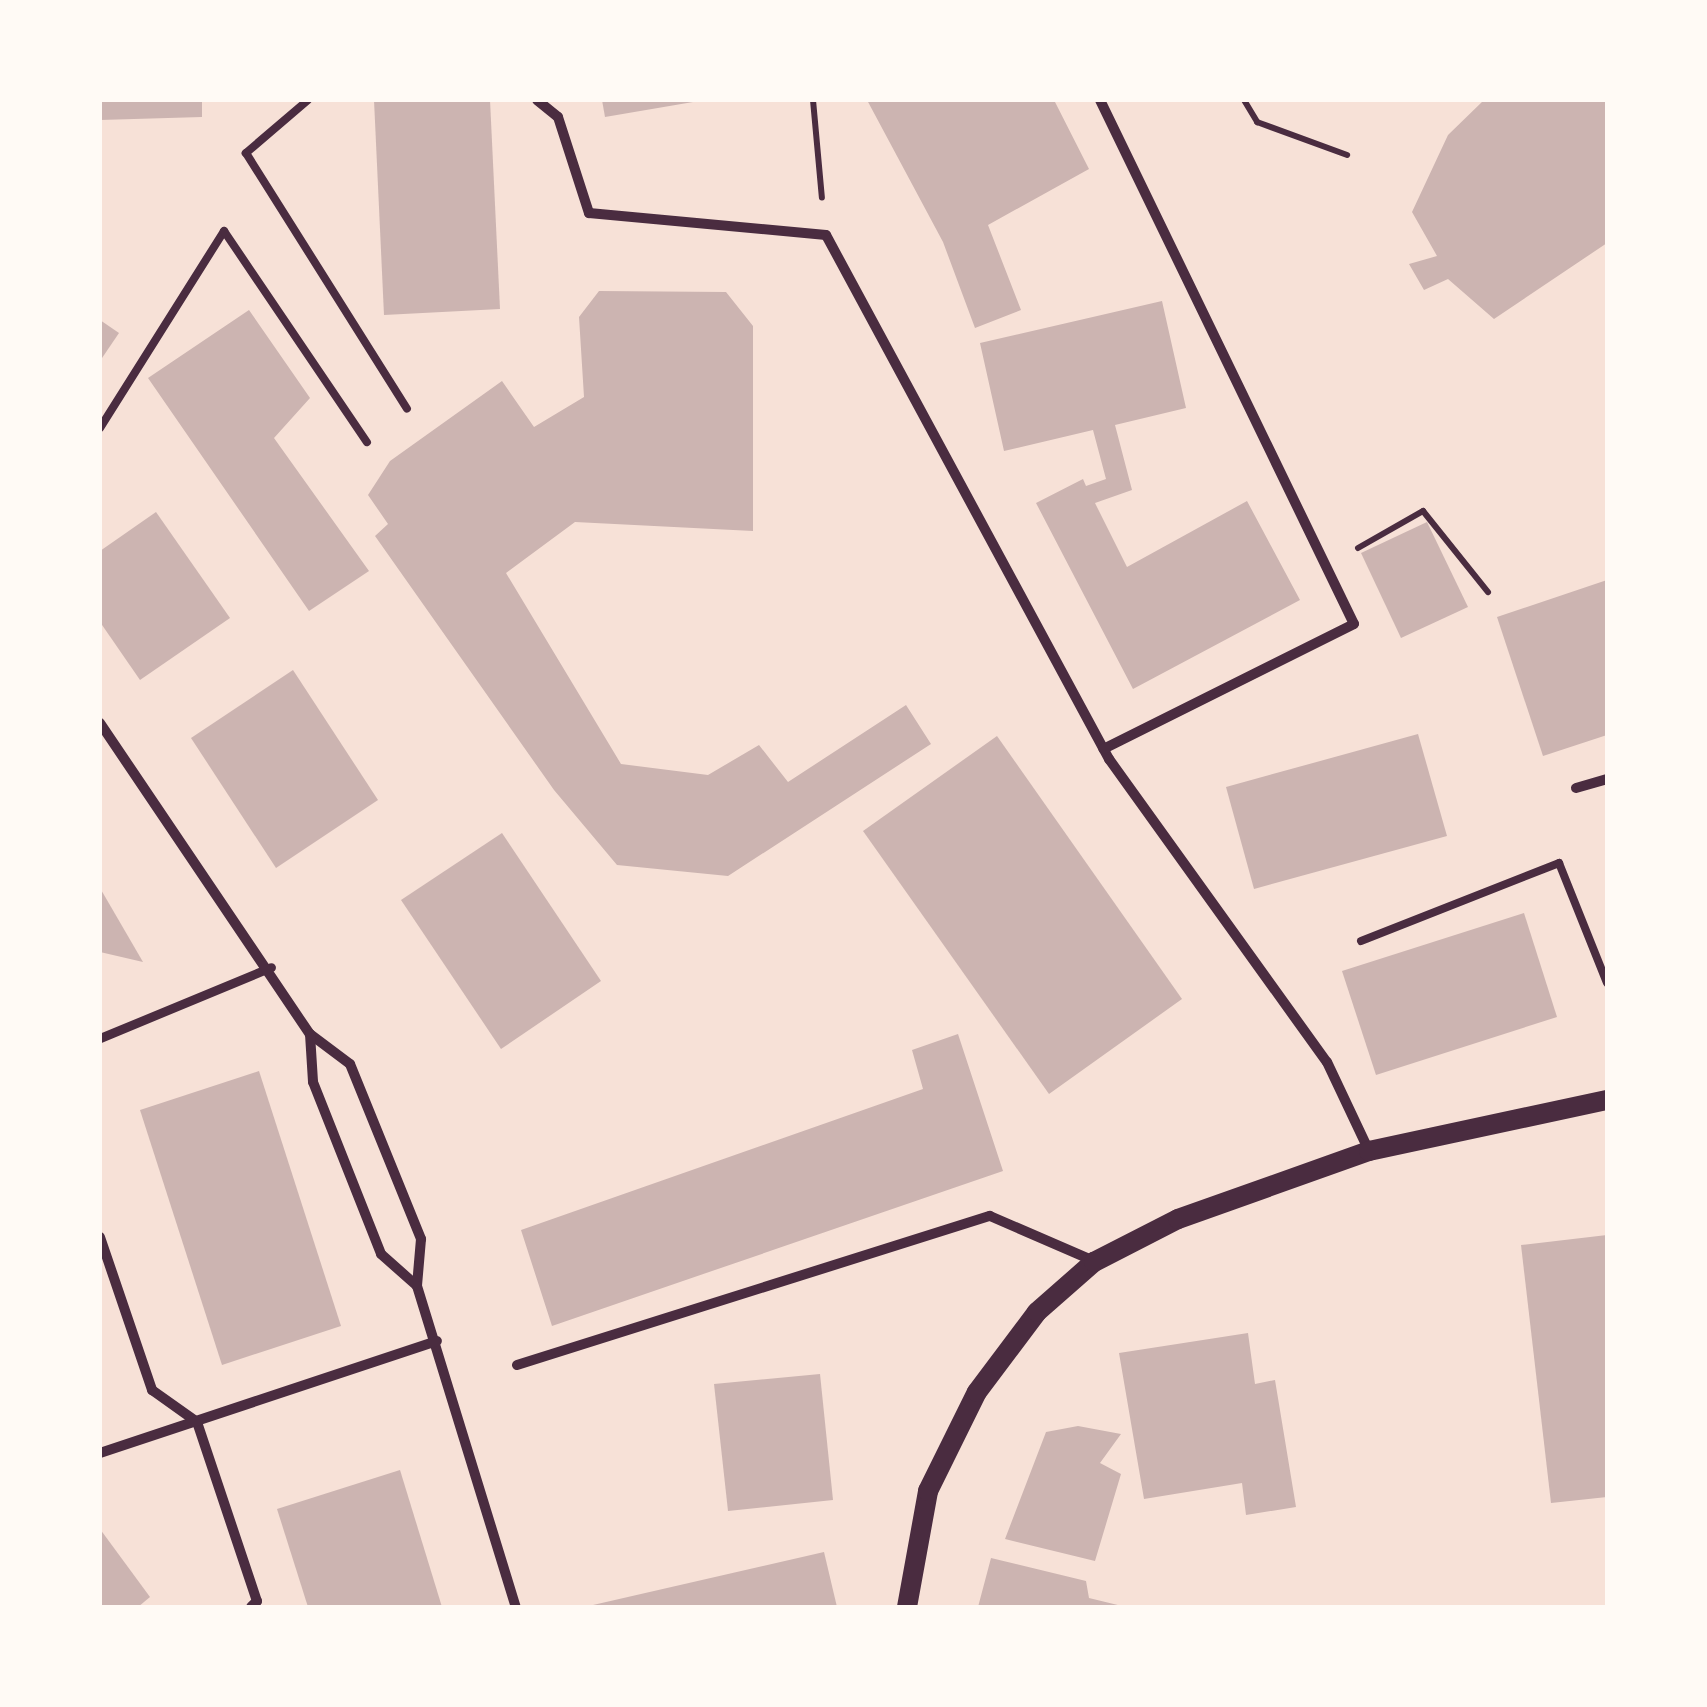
<!DOCTYPE html>
<style>
body{margin:0}
#map{position:relative;width:1707px;height:1707px;overflow:hidden;background:#f7e1d7;font-family:Spectral,serif}
div>[style]{position:absolute}
.building>*{inset:0;background:#ccb4b1}
.path>*{height:6px;margin:-3px;padding:0 3px;transform-origin:3px;border-radius:3px;background:#4a2c40}
.service>*{height:8px;margin:-4px;padding:0 4px;transform-origin:4px;border-radius:4px;background:#4a2c40}
.pedestrian>*{height:9px;margin:-4.5px;padding:0 4.5px;transform-origin:4.5px;border-radius:4.5px;background:#4a2c40}
.minor>*{height:10px;margin:-5px;padding:0 5px;transform-origin:5px;border-radius:5px;background:#4a2c40}
.secondary>*{height:20px;margin:-10px;padding:0 10px;transform-origin:10px;border-radius:10px;background:#4a2c40}
span{translate:-50% -50%;white-space:nowrap;text-align:center;line-height:1.15;-webkit-text-stroke:10px #fffaf5;paint-order:stroke}
.frame{position:absolute;inset:0;border:102px solid #fffaf5;pointer-events:none}
</style>
<div id="map">
<div class="building">
<div style="clip-path:polygon(100px 100px,202px 100px,202px 117px,100px 120px)"></div>
<div style="clip-path:polygon(374px 100px,490px 100px,500px 309px,384px 315px)"></div>
<div style="clip-path:polygon(602px 100px,693px 100px,693px 102px,605px 117px)"></div>
<div style="clip-path:polygon(867px 100px,1054px 100px,1089px 169px,988px 225px,1021px 310px,975px 328px,943px 242px)"></div>
<div style="clip-path:polygon(1484px 100px,1607px 100px,1607px 243px,1494px 319px,1448px 279px,1424px 290px,1409px 264px,1437px 256px,1412px 212px,1448px 135px)"></div>
<div style="clip-path:polygon(599px 291px,726px 292px,753px 326px,753px 531px,575px 522px,506px 573px,621px 764px,708px 775px,759px 745px,788px 782px,906px 705px,931px 744px,728px 876px,617px 865px,554px 790px,375px 536px,388px 524px,368px 495px,390px 461px,502px 381px,534px 427px,584px 397px,579px 317px)"></div>
<div style="clip-path:polygon(1162px 301px,1186px 408px,1115px 425px,1132px 490px,1095px 503px,1127px 567px,1247px 501px,1300px 600px,1133px 689px,1036px 503px,1083px 479px,1086px 486px,1106px 479px,1093px 430px,1004px 451px,980px 343px)"></div>
<div style="clip-path:polygon(249px 310px,310px 398px,274px 438px,369px 571px,309px 611px,148px 378px)"></div>
<div style="clip-path:polygon(100px 320px,119px 333px,100px 361px)"></div>
<div style="clip-path:polygon(156px 512px,230px 618px,140px 680px,100px 622px,100px 551px)"></div>
<div style="clip-path:polygon(1427px 522px,1468px 607px,1401px 638px,1361px 553px)"></div>
<div style="clip-path:polygon(1607px 580px,1607px 735px,1543px 756px,1497px 617px)"></div>
<div style="clip-path:polygon(293px 670px,378px 800px,276px 868px,191px 738px)"></div>
<div style="clip-path:polygon(1418px 734px,1447px 836px,1254px 889px,1226px 787px)"></div>
<div style="clip-path:polygon(997px 736px,1182px 999px,1049px 1094px,863px 831px)"></div>
<div style="clip-path:polygon(502px 833px,601px 981px,501px 1049px,401px 900px)"></div>
<div style="clip-path:polygon(100px 888px,143px 962px,100px 952px)"></div>
<div style="clip-path:polygon(1524px 913px,1557px 1017px,1376px 1075px,1342px 971px)"></div>
<div style="clip-path:polygon(958px 1034px,1003px 1171px,552px 1326px,521px 1230px,923px 1089px,912px 1050px)"></div>
<div style="clip-path:polygon(259px 1071px,341px 1326px,222px 1365px,140px 1110px)"></div>
<div style="clip-path:polygon(1607px 1235px,1607px 1497px,1551px 1503px,1521px 1245px)"></div>
<div style="clip-path:polygon(1248px 1333px,1255px 1384px,1275px 1380px,1296px 1507px,1246px 1515px,1242px 1483px,1144px 1499px,1119px 1353px)"></div>
<div style="clip-path:polygon(820px 1374px,833px 1500px,728px 1511px,714px 1384px)"></div>
<div style="clip-path:polygon(1078px 1426px,1121px 1434px,1100px 1463px,1121px 1474px,1095px 1561px,1005px 1539px,1046px 1432px)"></div>
<div style="clip-path:polygon(400px 1470px,442px 1607px,308px 1607px,277px 1509px)"></div>
<div style="clip-path:polygon(100px 1529px,150px 1597px,138px 1607px,100px 1607px)"></div>
<div style="clip-path:polygon(824px 1552px,837px 1607px,593px 1607px,593px 1605px)"></div>
<div style="clip-path:polygon(991px 1558px,1086px 1581px,1089px 1598px,1126px 1607px,978px 1607px)"></div>
</div>
<div class="path">
<div style="left:813px;top:100px;width:98px;rotate:84.8deg"></div>
<div style="left:1244px;top:100px;width:26px;rotate:59deg"></div>
<div style="left:1257px;top:122px;width:96px;rotate:20.1deg"></div>
<div style="left:1358px;top:548px;width:75px;rotate:-29.6deg"></div>
<div style="left:1423px;top:511px;width:104px;rotate:51.3deg"></div>
</div>
<div class="service">
<div style="left:308px;top:100px;width:82px;rotate:139.5deg"></div>
<div style="left:246px;top:153px;width:302px;rotate:57.8deg"></div>
<div style="left:100px;top:428px;width:233px;rotate:-57.8deg"></div>
<div style="left:224px;top:231px;width:255px;rotate:55.9deg"></div>
<div style="left:1361px;top:941px;width:213px;rotate:-21.5deg"></div>
<div style="left:1559px;top:863px;width:129px;rotate:68.2deg"></div>
</div>
<div class="pedestrian">
<div style="left:100px;top:1038px;width:185px;rotate:-22.5deg"></div>
</div>
<div class="minor">
<div style="left:537px;top:100px;width:27px;rotate:39deg"></div>
<div style="left:558px;top:117px;width:101px;rotate:72.1deg"></div>
<div style="left:589px;top:213px;width:238px;rotate:5.3deg"></div>
<div style="left:826px;top:235px;width:596px;rotate:61.63deg"></div>
<div style="left:1109px;top:759px;width:373px;rotate:54.3deg"></div>
<div style="left:1327px;top:1062px;width:98px;rotate:64.7deg"></div>
<div style="left:1100px;top:100px;width:582px;rotate:64.14deg"></div>
<div style="left:1354px;top:624px;width:280px;rotate:153.5deg"></div>
<div style="left:100px;top:723px;width:375px;rotate:56deg"></div>
<div style="left:310px;top:1034px;width:50px;rotate:36.9deg"></div>
<div style="left:350px;top:1064px;width:189px;rotate:67.9deg"></div>
<div style="left:421px;top:1239px;width:47px;rotate:94.9deg"></div>
<div style="left:417px;top:1286px;width:336px;rotate:72.9deg"></div>
<div style="left:1576px;top:788px;width:32px;rotate:-16deg"></div>
<div style="left:310px;top:1034px;width:48px;rotate:86.4deg"></div>
<div style="left:313px;top:1082px;width:185px;rotate:68.4deg"></div>
<div style="left:381px;top:1254px;width:48px;rotate:41.6deg"></div>
<div style="left:100px;top:1237px;width:162px;rotate:71.2deg"></div>
<div style="left:152px;top:1390px;width:55px;rotate:35.4deg"></div>
<div style="left:197px;top:1422px;width:189px;rotate:71.5deg"></div>
<div style="left:257px;top:1601px;width:8px;rotate:135deg"></div>
<div style="left:517px;top:1365px;width:496px;rotate:-17.5deg"></div>
<div style="left:990px;top:1216px;width:113px;rotate:23.4deg"></div>
<div style="left:100px;top:1453px;width:355px;rotate:-18.4deg"></div>
</div>
<div class="secondary">
<div style="left:907px;top:1607px;width:118px;rotate:-79.7deg"></div>
<div style="left:928px;top:1491px;width:110px;rotate:-63.7deg"></div>
<div style="left:977px;top:1392px;width:100px;rotate:-53.1deg"></div>
<div style="left:1037px;top:1312px;width:76px;rotate:-41.3deg"></div>
<div style="left:1094px;top:1262px;width:94px;rotate:-27.1deg"></div>
<div style="left:1178px;top:1219px;width:203px;rotate:-19.6deg"></div>
<div style="left:1369px;top:1151px;width:243px;rotate:-12.1deg"></div>
</div>
<div class="frame"></div>
</div>
